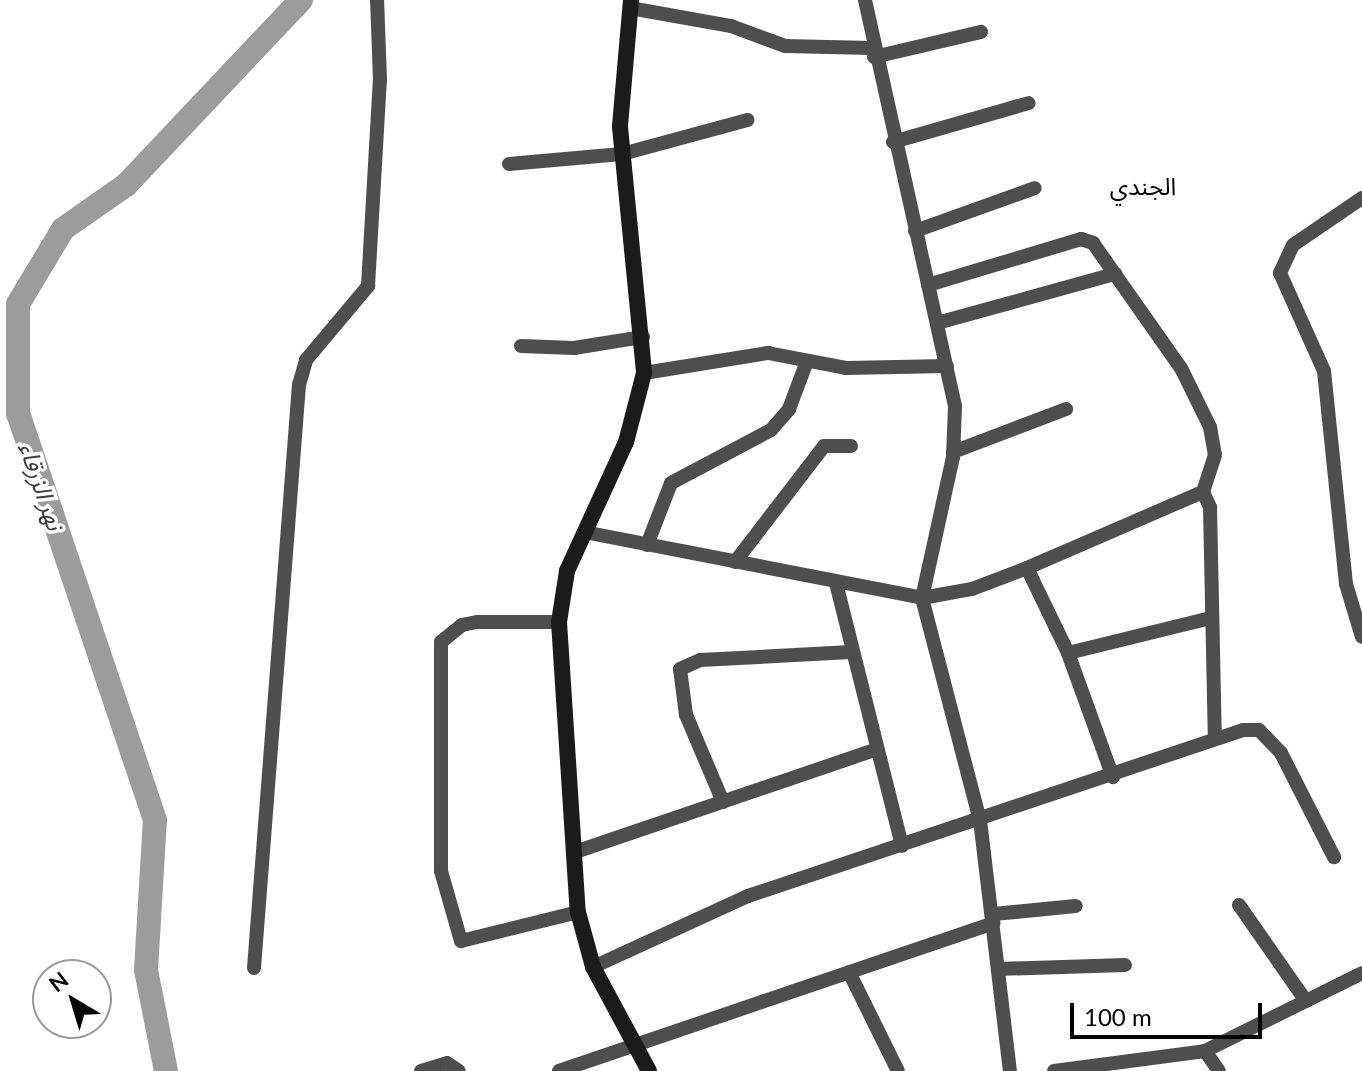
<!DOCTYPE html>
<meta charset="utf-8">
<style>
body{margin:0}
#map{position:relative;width:1362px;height:1071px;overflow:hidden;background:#fff;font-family:Lato,"Noto Sans Arabic",sans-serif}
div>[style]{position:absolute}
.river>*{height:24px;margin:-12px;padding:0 12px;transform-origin:12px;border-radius:12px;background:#9c9c9c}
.street>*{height:14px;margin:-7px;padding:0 7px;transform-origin:7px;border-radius:7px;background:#4e4e4e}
.secondary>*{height:16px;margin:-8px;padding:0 8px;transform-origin:8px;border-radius:8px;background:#1b1b1b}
span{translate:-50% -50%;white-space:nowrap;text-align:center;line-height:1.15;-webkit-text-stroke:7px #fff;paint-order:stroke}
.neighbourhood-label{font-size:24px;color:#000}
.water-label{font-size:24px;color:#3d3d3d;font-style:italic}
.north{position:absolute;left:32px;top:959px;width:80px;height:80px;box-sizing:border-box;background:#fff;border:2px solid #999;border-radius:50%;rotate:322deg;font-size:22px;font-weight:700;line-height:32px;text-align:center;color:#000}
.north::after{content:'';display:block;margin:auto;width:28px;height:36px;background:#000;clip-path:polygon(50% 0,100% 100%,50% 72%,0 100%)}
.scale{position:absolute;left:1070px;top:1003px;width:192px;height:36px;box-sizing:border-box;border:4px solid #000;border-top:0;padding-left:10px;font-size:24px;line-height:28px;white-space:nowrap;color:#000;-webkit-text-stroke:6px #fff;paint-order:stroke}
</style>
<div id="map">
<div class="river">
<div style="left:166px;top:1071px;width:103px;rotate:-101.2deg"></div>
<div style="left:146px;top:970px;width:150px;rotate:-86.6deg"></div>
<div style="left:155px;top:820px;width:428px;rotate:-108.6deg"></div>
<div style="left:18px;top:414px;width:110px;rotate:-90deg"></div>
<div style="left:18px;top:304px;width:87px;rotate:-59deg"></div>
<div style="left:63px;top:229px;width:77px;rotate:-34.9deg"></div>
<div style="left:126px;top:185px;width:255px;rotate:-46.6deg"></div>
</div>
<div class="street">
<div style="left:865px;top:0;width:416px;rotate:77.5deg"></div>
<div style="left:955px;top:406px;width:51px;rotate:92.2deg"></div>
<div style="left:953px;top:457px;width:144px;rotate:102.4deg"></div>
<div style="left:922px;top:598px;width:229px;rotate:75.4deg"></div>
<div style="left:980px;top:820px;width:253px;rotate:83.2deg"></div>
<div style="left:630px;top:8px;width:103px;rotate:10.1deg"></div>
<div style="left:731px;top:26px;width:58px;rotate:20.3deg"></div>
<div style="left:785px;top:46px;width:87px;rotate:1.3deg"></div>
<div style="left:874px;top:57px;width:110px;rotate:-13.2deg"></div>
<div style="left:893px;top:142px;width:141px;rotate:-16deg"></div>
<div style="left:509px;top:164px;width:113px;rotate:-5.1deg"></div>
<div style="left:622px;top:154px;width:130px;rotate:-15.2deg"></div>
<div style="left:1362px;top:198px;width:83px;rotate:145.7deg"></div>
<div style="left:1293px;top:245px;width:31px;rotate:115deg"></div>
<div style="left:1280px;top:273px;width:107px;rotate:65.8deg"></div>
<div style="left:1324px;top:371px;width:214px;rotate:84.1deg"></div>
<div style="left:1346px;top:584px;width:55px;rotate:73.2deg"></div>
<div style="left:915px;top:231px;width:127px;rotate:-19.7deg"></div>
<div style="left:928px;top:285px;width:160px;rotate:-16.7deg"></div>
<div style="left:1081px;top:239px;width:13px;rotate:18deg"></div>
<div style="left:1093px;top:243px;width:153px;rotate:54.9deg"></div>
<div style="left:1181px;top:368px;width:66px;rotate:63.8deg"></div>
<div style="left:1210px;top:427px;width:28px;rotate:80deg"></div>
<div style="left:1215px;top:455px;width:39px;rotate:108deg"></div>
<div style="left:937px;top:323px;width:185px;rotate:-15.4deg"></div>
<div style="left:521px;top:346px;width:53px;rotate:2.2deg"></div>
<div style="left:574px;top:348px;width:70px;rotate:-9.1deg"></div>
<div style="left:644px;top:373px;width:126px;rotate:-9.2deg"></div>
<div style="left:768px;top:353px;width:79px;rotate:10.9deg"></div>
<div style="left:846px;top:368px;width:101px;rotate:-1.1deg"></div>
<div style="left:953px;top:452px;width:121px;rotate:-20.8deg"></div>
<div style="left:584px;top:532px;width:344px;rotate:11deg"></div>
<div style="left:922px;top:598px;width:51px;rotate:-10.2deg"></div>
<div style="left:972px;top:589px;width:59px;rotate:-20.9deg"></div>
<div style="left:1027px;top:568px;width:192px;rotate:-23.4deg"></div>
<div style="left:1203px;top:492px;width:17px;rotate:65deg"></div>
<div style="left:1210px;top:507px;width:232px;rotate:88.8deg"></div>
<div style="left:647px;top:545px;width:66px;rotate:-68.8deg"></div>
<div style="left:671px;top:483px;width:113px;rotate:-27.9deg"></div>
<div style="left:771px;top:430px;width:28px;rotate:-49deg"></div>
<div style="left:789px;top:409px;width:51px;rotate:-69.4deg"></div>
<div style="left:735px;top:562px;width:146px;rotate:-52.5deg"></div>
<div style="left:824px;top:446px;width:27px"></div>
<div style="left:1027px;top:568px;width:94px;rotate:64.2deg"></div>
<div style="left:1068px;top:653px;width:132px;rotate:70.1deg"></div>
<div style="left:836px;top:583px;width:271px;rotate:75.9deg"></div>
<div style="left:559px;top:622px;width:82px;rotate:180deg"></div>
<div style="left:477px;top:622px;width:15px;rotate:169deg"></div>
<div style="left:462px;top:625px;width:27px;rotate:141deg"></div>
<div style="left:441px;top:642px;width:229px;rotate:90deg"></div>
<div style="left:441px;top:871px;width:73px;rotate:74.1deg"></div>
<div style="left:461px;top:941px;width:121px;rotate:-13.9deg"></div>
<div style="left:1068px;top:653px;width:147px;rotate:-13.8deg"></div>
<div style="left:723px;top:802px;width:95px;rotate:-113deg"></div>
<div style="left:686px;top:715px;width:46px;rotate:-97.4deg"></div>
<div style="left:680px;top:669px;width:22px;rotate:-24deg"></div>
<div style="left:700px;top:660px;width:151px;rotate:-3deg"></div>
<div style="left:575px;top:852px;width:316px;rotate:-18.8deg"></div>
<div style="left:1239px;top:905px;width:117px;rotate:55.1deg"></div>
<div style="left:994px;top:914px;width:82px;rotate:-5.6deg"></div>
<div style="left:593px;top:967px;width:170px;rotate:-24.6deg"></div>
<div style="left:748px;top:896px;width:522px;rotate:-18.54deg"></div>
<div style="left:1243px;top:730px;width:16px"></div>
<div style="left:1259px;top:730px;width:32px;rotate:46deg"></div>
<div style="left:1281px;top:753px;width:117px;rotate:63deg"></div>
<div style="left:254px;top:968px;width:585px;rotate:-85.59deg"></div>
<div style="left:299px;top:385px;width:26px;rotate:-74deg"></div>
<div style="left:306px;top:360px;width:97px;rotate:-50deg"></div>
<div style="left:368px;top:286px;width:206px;rotate:-86.7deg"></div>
<div style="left:380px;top:80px;width:80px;rotate:-92.1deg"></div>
<div style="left:998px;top:969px;width:127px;rotate:-1.8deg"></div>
<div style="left:849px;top:972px;width:110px;rotate:63.7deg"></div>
<div style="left:1205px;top:1051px;width:24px;rotate:55deg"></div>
<div style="left:421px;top:1071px;width:27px;rotate:-17deg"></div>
<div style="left:447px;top:1063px;width:14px;rotate:34deg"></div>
<div style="left:559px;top:1071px;width:459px;rotate:-18.8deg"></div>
<div style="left:1054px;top:1071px;width:152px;rotate:-7.5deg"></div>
<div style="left:1205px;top:1051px;width:175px;rotate:-26.4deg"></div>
</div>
<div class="secondary">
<div style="left:631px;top:0;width:127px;rotate:95deg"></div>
<div style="left:620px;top:127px;width:247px;rotate:84.4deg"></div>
<div style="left:644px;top:373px;width:71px;rotate:104.6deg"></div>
<div style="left:626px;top:442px;width:142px;rotate:114.6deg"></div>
<div style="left:567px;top:571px;width:52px;rotate:98.9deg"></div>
<div style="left:559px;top:622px;width:291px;rotate:86.3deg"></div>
<div style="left:578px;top:912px;width:57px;rotate:74.7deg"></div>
<div style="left:593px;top:967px;width:118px;rotate:61.7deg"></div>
</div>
<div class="neighbourhood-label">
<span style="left:1143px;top:186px">الجندي</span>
</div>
<div class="water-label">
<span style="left:42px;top:486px;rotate:71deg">نهر الزرقاء</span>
</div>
<div class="north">N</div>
<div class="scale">100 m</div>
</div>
